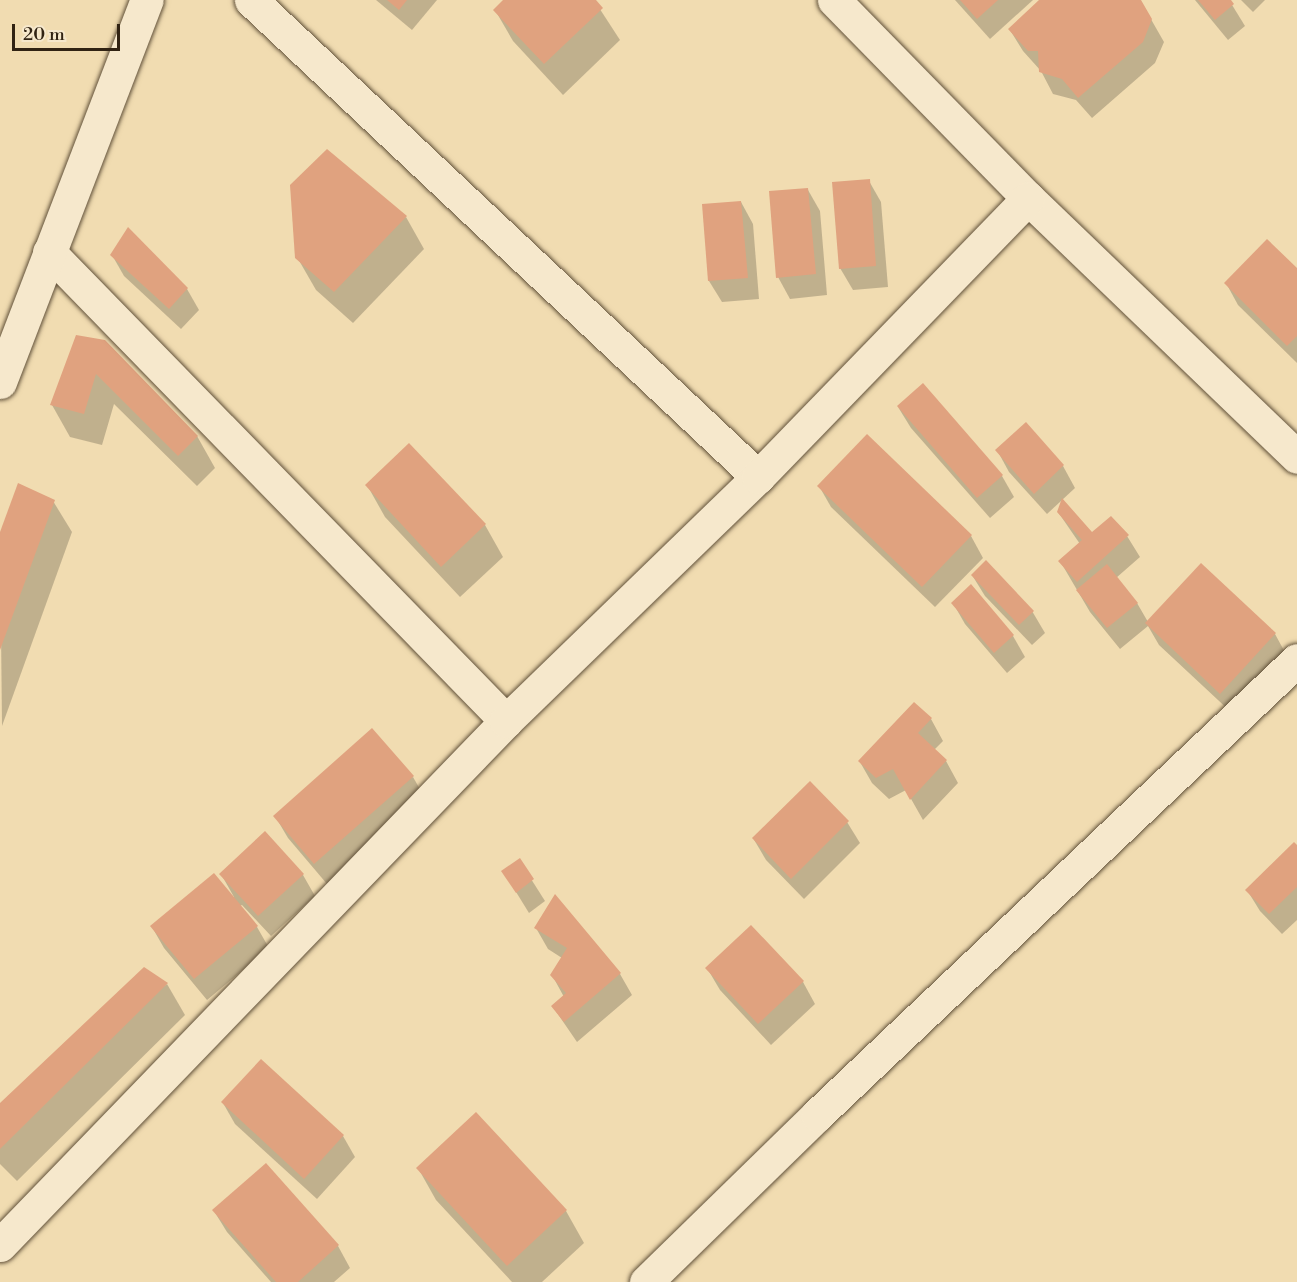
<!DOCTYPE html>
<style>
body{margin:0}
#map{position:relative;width:1297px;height:1282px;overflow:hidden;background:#f1dcb1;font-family:"Libre Bodoni",serif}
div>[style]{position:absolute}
.shadow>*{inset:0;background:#0003}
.building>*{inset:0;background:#e0a27f}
.roads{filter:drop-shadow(0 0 2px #61513a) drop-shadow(0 0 2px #61513a)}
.minor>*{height:33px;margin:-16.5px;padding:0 16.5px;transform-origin:16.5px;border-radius:16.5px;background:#f6e8cc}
span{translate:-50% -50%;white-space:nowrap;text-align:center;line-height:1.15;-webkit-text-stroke:6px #f6e8cc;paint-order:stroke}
.scale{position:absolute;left:12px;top:24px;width:108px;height:27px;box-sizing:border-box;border:3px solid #312313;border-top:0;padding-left:8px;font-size:18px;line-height:21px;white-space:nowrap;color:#312313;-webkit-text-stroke:4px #f6e8cc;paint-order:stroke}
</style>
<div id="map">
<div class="shadow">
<div style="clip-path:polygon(376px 0,437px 0,412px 30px)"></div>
<div style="clip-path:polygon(505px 0,594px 0,620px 40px,563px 95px,513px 41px,495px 10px)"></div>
<div style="clip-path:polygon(955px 0,1033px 0,990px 39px)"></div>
<div style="clip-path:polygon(1041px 0,1140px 0,1164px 42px,1155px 63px,1092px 118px,1076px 100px,1053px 94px,1041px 71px,1023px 51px,1010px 30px)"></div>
<div style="clip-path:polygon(1195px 0,1229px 0,1245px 26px,1228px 40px)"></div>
<div style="clip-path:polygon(1241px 0,1265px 0,1253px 12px)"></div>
<div style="clip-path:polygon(869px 181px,881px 202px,888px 287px,853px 290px,840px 268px)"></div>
<div style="clip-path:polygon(808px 190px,820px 211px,827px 295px,790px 299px,778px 277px)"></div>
<div style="clip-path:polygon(741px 202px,753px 224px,759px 299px,722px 302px,709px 281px)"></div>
<div style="clip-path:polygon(406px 217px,424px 249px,353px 323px,316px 290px,297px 257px)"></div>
<div style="clip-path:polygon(112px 255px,187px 289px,199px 310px,181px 329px,124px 276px)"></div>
<div style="clip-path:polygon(1297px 270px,1297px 363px,1238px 305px,1226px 283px)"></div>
<div style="clip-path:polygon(77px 336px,197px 436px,215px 468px,197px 486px,114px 404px,102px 445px,70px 437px,52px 405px)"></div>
<div style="clip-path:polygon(898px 407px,1002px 476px,1014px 497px,990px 518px,911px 428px)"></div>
<div style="clip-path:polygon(1026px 425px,1063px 466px,1075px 488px,1047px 514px,1009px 472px,997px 450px)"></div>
<div style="clip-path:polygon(409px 445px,485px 525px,503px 557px,460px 597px,385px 517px,367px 485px)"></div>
<div style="clip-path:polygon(819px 486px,971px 536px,983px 558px,935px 607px,831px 507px)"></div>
<div style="clip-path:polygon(53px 501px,72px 532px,2px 726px,0 536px)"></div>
<div style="clip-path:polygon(1058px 512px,1092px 534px,1127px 536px,1140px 557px,1116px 578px,1137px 603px,1148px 622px,1275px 634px,1287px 656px,1233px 714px,1159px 645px,1148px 626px,1120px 649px,1090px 612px,1060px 561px,1080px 544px)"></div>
<div style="clip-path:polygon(972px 575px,1032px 611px,1045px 633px,1032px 645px,985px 596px)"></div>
<div style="clip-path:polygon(953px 603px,1013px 636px,1025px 657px,1007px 673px,965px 624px)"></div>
<div style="clip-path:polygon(915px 704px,931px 719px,943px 741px,934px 750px,946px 761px,958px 783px,923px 820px,906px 790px,889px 799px,872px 783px,860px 762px)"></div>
<div style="clip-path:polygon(413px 777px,425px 798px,327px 884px,288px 838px,275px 816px)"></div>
<div style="clip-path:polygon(847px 822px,860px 843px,804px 899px,766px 860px,753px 838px)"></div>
<div style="clip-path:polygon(1297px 847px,1297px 920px,1282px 934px,1260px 911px,1247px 890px)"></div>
<div style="clip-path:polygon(519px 860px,545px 901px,529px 913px,503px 871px)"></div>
<div style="clip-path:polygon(221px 874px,303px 875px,315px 896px,271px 936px,242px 905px,240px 906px,257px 927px,269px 948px,207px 1000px,164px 948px,152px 927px,234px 897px)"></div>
<div style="clip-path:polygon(751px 927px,803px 982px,815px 1004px,771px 1045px,720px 990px,707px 968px)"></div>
<div style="clip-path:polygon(536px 928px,620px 974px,632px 995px,577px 1042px,553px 1007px,564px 997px,552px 975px,562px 958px,548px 949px)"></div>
<div style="clip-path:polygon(167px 984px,185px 1015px,17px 1181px,0 1164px,0 1105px)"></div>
<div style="clip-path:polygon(223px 1103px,343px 1136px,355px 1157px,317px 1199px,235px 1124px)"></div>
<div style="clip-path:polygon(476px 1114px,566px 1211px,584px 1243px,542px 1282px,512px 1282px,436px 1200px,418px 1168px)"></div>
<div style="clip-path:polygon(266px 1165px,338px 1246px,350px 1268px,334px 1282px,271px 1282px,227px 1232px,214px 1211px)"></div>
</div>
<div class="building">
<div style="clip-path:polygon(387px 0,407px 0,399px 10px)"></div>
<div style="clip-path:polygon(503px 0,596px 0,603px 8px,544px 64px,493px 10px)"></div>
<div style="clip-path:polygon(960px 0,998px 0,977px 19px)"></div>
<div style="clip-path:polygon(1039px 0,1141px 0,1152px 19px,1143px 42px,1078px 98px,1062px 79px,1039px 72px,1038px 51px,1028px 51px,1008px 29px)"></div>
<div style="clip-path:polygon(1198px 0,1231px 0,1234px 4px,1215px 20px)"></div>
<div style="clip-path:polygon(327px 149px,407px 216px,334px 292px,295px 258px,290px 185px)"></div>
<div style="clip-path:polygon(870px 179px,876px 266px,839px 269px,832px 182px)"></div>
<div style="clip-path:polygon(808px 188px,816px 274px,776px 278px,769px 191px)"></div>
<div style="clip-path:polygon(741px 201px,748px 278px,708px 281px,702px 204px)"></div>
<div style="clip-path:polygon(128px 227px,188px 288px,169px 309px,110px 255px)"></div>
<div style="clip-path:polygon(1267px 239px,1297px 268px,1297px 336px,1287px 346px,1224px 283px)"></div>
<div style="clip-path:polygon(76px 335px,105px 340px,198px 436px,178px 456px,96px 374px,84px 414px,50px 405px)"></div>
<div style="clip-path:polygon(923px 383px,1003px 475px,977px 498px,897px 406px)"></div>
<div style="clip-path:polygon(1026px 422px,1064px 465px,1034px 494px,995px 450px)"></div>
<div style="clip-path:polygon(867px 434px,972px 535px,922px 587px,817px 486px)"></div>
<div style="clip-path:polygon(409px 443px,486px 524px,441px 567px,365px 485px)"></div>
<div style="clip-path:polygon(18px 483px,55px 500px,0 650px,0 532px)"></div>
<div style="clip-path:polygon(1062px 498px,1092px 532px,1111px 516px,1129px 535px,1077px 582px,1058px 561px,1082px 540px,1057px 512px)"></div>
<div style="clip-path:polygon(986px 560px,1034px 611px,1019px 625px,971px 575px)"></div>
<div style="clip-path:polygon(1201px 563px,1276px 633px,1220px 694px,1145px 623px)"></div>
<div style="clip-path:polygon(1107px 564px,1138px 603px,1107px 628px,1076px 590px)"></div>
<div style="clip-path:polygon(971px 584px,1014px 635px,994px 653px,951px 603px)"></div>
<div style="clip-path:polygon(914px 702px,932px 718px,918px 733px,947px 760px,910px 800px,893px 769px,876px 778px,858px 761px)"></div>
<div style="clip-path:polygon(372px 728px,414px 776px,314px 864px,273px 816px)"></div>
<div style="clip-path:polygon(810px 781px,849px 821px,791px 879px,752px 838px)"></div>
<div style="clip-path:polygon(265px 831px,304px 874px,258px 916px,219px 874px)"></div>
<div style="clip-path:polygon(1294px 842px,1297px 845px,1297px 887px,1269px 914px,1245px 890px)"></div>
<div style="clip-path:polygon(520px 858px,534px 879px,516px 893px,501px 871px)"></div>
<div style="clip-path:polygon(214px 873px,258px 926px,194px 979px,150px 926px)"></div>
<div style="clip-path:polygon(555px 894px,621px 973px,564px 1022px,551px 1006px,566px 993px,550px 975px,567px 948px,534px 928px)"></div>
<div style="clip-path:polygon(751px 925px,804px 981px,758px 1024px,705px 968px)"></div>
<div style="clip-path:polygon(144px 967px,168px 983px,0 1149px,0 1103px)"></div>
<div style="clip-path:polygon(261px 1059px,344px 1135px,304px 1179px,221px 1102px)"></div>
<div style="clip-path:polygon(476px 1112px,567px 1210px,507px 1266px,416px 1168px)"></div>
<div style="clip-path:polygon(266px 1163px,339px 1245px,298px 1282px,276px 1282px,212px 1210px)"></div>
</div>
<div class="roads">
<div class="minor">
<div style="left:251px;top:0;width:696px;rotate:43.25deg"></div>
<div style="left:834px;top:0;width:277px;rotate:45.6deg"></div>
<div style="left:1028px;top:198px;width:373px;rotate:43.9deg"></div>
<div style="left:49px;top:252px;width:655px;rotate:45.74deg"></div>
<div style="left:0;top:382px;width:409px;rotate:-69deg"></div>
<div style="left:0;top:1245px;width:728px;rotate:-46deg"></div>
<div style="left:506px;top:721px;width:351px;rotate:-44.1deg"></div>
<div style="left:758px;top:477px;width:388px;rotate:-45.9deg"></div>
<div style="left:646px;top:1282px;width:239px;rotate:-44.3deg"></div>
<div style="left:817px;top:1115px;width:661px;rotate:-43.47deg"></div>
</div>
</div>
<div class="scale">20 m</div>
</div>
